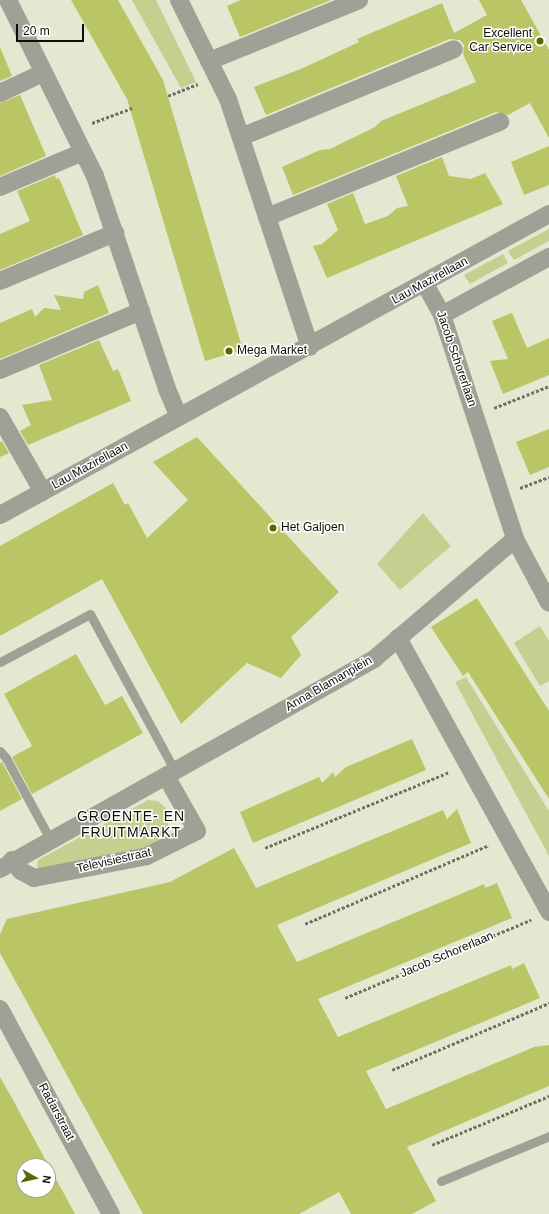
<!DOCTYPE html>
<style>
body{margin:0}
#map{position:relative;width:549px;height:1214px;overflow:hidden;background:#e3e8d0;font-family:Helvetica,sans-serif}
div>[style]{position:absolute}
.green>*{inset:0;background:#c6cf8f}
.building>*{inset:0;background:#bac666}
.path>*{height:2.5px;margin-top:-1.25px;transform-origin:0;background:repeating-linear-gradient(90deg,#6e7263 0 3px,transparent 0 5px)}
.lane>*{height:9px;margin:-4.5px;padding:0 4.5px;transform-origin:4.5px;border-radius:4.5px;background:#9fa197}
.street>*{height:18px;margin:-9px;padding:0 9px;transform-origin:9px;border-radius:9px;background:#9fa197}
.dots>*{width:11px;height:11px;translate:-50% -50%;box-sizing:border-box;border:2px solid #fff;border-radius:50%}
span{translate:-50% -50%;white-space:nowrap;text-align:center;line-height:1.15;-webkit-text-stroke:3px #fff;paint-order:stroke}
.poi-label{font-size:12px;color:#0d0f07}
.right{translate:-100% -50%;text-align:right}
.left{translate:0 -50%;text-align:left}
.street-label{font-size:12px;color:#0d0f07}
.quarter-label{font-size:14px;color:#0d0f07;letter-spacing:1px}
.north{position:absolute;left:16px;top:1158px;width:40px;height:40px;box-sizing:border-box;background:#fff;border:1px solid #9e9f9c;border-radius:50%;rotate:98deg;font-size:11px;font-weight:700;line-height:16px;text-align:center;color:#0d0f07}
.north::after{content:'';display:block;margin:auto;width:14px;height:18px;background:#5d6505;clip-path:polygon(50% 0,100% 100%,50% 72%,0 100%)}
.scale{position:absolute;left:16px;top:24px;width:68px;height:18px;box-sizing:border-box;border:2px solid #0d0f07;border-top:0;padding-left:5px;font-size:12px;line-height:14px;white-space:nowrap;color:#0d0f07;-webkit-text-stroke:3px #fff;paint-order:stroke}
</style>
<div id="map">
<div class="green">
<div style="clip-path:polygon(132px 0,156px 0,196px 82px,181px 88px)"></div>
<div style="clip-path:polygon(549px 229px,549px 241px,514px 260px,508px 251px)"></div>
<div style="clip-path:polygon(503px 254px,508px 263px,470px 284px,464px 275px)"></div>
<div style="clip-path:polygon(423px 513px,451px 546px,400px 590px,377px 564px)"></div>
<div style="clip-path:polygon(540px 626px,549px 641px,549px 681px,540px 686px,514px 643px)"></div>
<div style="clip-path:polygon(466px 677px,549px 811px,549px 856px,455px 682px)"></div>
<div style="clip-path:polygon(148px 800px,158px 801px,166px 808px,169px 817px,168px 827px,163px 837px,150px 846px,41px 870px,37px 867px,38px 860px)"></div>
</div>
<div class="building">
<div style="clip-path:polygon(71px 0,118px 0,163px 80px,243px 350px,205px 361px,127px 99px)"></div>
<div style="clip-path:polygon(241px 0,331px 0,240px 37px,227px 6px)"></div>
<div style="clip-path:polygon(479px 0,521px 0,549px 50px,549px 138px,530px 103px,508px 115px,496px 112px,293px 195px,282px 167px,320px 150px,330px 149px,375px 127px,381px 121px,476px 82px,463px 54px,464px 45px,460px 40px,450px 39px,266px 115px,254px 87px,303px 68px,359px 42px,357px 39px,442px 3px,454px 33px,487px 15px)"></div>
<div style="clip-path:polygon(0 47px,12px 76px,0 81px)"></div>
<div style="clip-path:polygon(20px 95px,46px 156px,0 176px,0 103px)"></div>
<div style="clip-path:polygon(549px 146px,549px 185px,524px 195px,511px 162px)"></div>
<div style="clip-path:polygon(442px 157px,449px 176px,471px 179px,485px 173px,503px 204px,327px 278px,313px 246px,322px 244px,338px 230px,327px 204px,353px 193px,365px 224px,388px 216px,397px 208px,408px 206px,396px 176px)"></div>
<div style="clip-path:polygon(55px 175px,56px 179px,59px 178px,83px 235px,0 270px,0 234px,30px 221px,17px 191px)"></div>
<div style="clip-path:polygon(98px 285px,109px 313px,0 359px,0 323px,32px 309px,35px 317px,44px 308px,61px 310px,54px 295px,83px 299px,84px 292px)"></div>
<div style="clip-path:polygon(512px 313px,527px 348px,549px 338px,549px 375px,503px 394px,490px 361px,508px 359px,492px 321px)"></div>
<div style="clip-path:polygon(99px 340px,113px 371px,118px 369px,131px 401px,28px 445px,20px 431px,31px 425px,22px 405px,52px 400px,39px 365px)"></div>
<div style="clip-path:polygon(549px 429px,549px 467px,530px 475px,516px 442px)"></div>
<div style="clip-path:polygon(197px 437px,339px 592px,291px 637px,301px 655px,281px 678px,247px 663px,181px 724px,102px 579px,0 636px,0 546px,113px 483px,125px 505px,128px 503px,147px 538px,188px 500px,153px 462px)"></div>
<div style="clip-path:polygon(2px 441px,9px 453px,0 457px,0 442px)"></div>
<div style="clip-path:polygon(477px 598px,549px 711px,549px 799px,468px 672px,463px 676px,431px 627px)"></div>
<div style="clip-path:polygon(76px 654px,105px 705px,122px 696px,143px 733px,32px 794px,12px 757px,32px 746px,4px 694px)"></div>
<div style="clip-path:polygon(412px 739px,426px 770px,253px 843px,240px 812px,319px 777px,322px 783px,333px 772px,335px 777px,346px 767px)"></div>
<div style="clip-path:polygon(2px 762px,22px 799px,0 811px,0 763px)"></div>
<div style="clip-path:polygon(457px 809px,471px 843px,277px 925px,297px 962px,475px 888px,484px 884px,485px 888px,497px 883px,512px 918px,318px 999px,338px 1037px,511px 965px,512px 969px,524px 963px,540px 998px,366px 1071px,386px 1109px,534px 1047px,549px 1045px,549px 1086px,407px 1147px,436px 1201px,412px 1214px,351px 1214px,339px 1192px,299px 1214px,143px 1214px,0 953px,0 934px,7px 919px,170px 882px,234px 848px,256px 888px,443px 810px,447px 819px)"></div>
<div style="clip-path:polygon(evenodd,0 1077px,13px 1100px,75px 1214px,0 1214px,0 1077px,24px 1166px,48px 1166px,48px 1190px,24px 1190px,24px 1166px)"></div>
</div>
<div class="path">
<div style="left:168px;top:96px;width:32px;rotate:-22deg"></div>
<div style="left:92px;top:123px;width:43px;rotate:-20.6deg"></div>
<div style="left:494px;top:408px;width:59px;rotate:-21.8deg"></div>
<div style="left:520px;top:488px;width:31px;rotate:-21deg"></div>
<div style="left:265px;top:848px;width:199px;rotate:-22.4deg"></div>
<div style="left:305px;top:924px;width:200px;rotate:-23.2deg"></div>
<div style="left:345px;top:998px;width:202px;rotate:-22.8deg"></div>
<div style="left:392px;top:1070px;width:171px;rotate:-23.1deg"></div>
<div style="left:432px;top:1145px;width:127px;rotate:-22.7deg"></div>
</div>
<div class="lane">
<div style="left:0;top:662px;width:102px;rotate:-28.1deg"></div>
<div style="left:90px;top:614px;width:179px;rotate:61.6deg"></div>
<div style="left:0;top:751px;width:9px;rotate:49deg"></div>
<div style="left:6px;top:758px;width:92px;rotate:61.5deg"></div>
<div style="left:441px;top:1181px;width:117px;rotate:-22.6deg"></div>
</div>
<div class="street">
<div style="left:8px;top:0;width:196px;rotate:63.7deg"></div>
<div style="left:95px;top:176px;width:225px;rotate:71.3deg"></div>
<div style="left:167px;top:389px;width:30px;rotate:67deg"></div>
<div style="left:179px;top:0;width:110px;rotate:63.7deg"></div>
<div style="left:228px;top:99px;width:261px;rotate:71.7deg"></div>
<div style="left:209px;top:61px;width:162px;rotate:-22.1deg"></div>
<div style="left:0;top:93px;width:47px;rotate:-24.9deg"></div>
<div style="left:241px;top:137px;width:230px;rotate:-22.4deg"></div>
<div style="left:0;top:187px;width:90px;rotate:-22.9deg"></div>
<div style="left:267px;top:217px;width:252px;rotate:-22.2deg"></div>
<div style="left:0;top:281px;width:125px;rotate:-22.7deg"></div>
<div style="left:425px;top:284px;width:35px;rotate:61deg"></div>
<div style="left:442px;top:315px;width:236px;rotate:71.9deg"></div>
<div style="left:515px;top:539px;width:72px;rotate:62deg"></div>
<div style="left:442px;top:315px;width:122px;rotate:-28.5deg"></div>
<div style="left:0;top:370px;width:153px;rotate:-22.7deg"></div>
<div style="left:0;top:417px;width:86px;rotate:60.2deg"></div>
<div style="left:0;top:515px;width:626px;rotate:-28.73deg"></div>
<div style="left:398px;top:638px;width:313px;rotate:61.1deg"></div>
<div style="left:12px;top:860px;width:14px;rotate:51deg"></div>
<div style="left:21px;top:871px;width:15px;rotate:28deg"></div>
<div style="left:34px;top:878px;width:115px;rotate:-11deg"></div>
<div style="left:147px;top:856px;width:56px;rotate:-26.6deg"></div>
<div style="left:197px;top:831px;width:63px;rotate:-119.4deg"></div>
<div style="left:0;top:869px;width:429px;rotate:-29.3deg"></div>
<div style="left:374px;top:659px;width:185px;rotate:-40.4deg"></div>
<div style="left:0;top:1009px;width:233px;rotate:61.6deg"></div>
</div>
<div class="dots">
<div style="left:540px;top:41px;background:#5d6505"></div>
<div style="left:229px;top:351px;background:#5d6505"></div>
<div style="left:273px;top:528px;background:#5d6505"></div>
</div>
<div class="poi-label">
<span class="right" style="left:532px;top:41px">Excellent<br>Car Service</span>
<span class="left" style="left:237px;top:351px">Mega Market</span>
<span class="left" style="left:281px;top:528px">Het Galjoen</span>
</div>
<div class="street-label">
<span style="left:430px;top:281px;rotate:-29deg">Lau Mazirellaan</span>
<span style="left:456px;top:359px;rotate:71deg">Jacob Schorerlaan</span>
<span style="left:90px;top:466px;rotate:-29deg">Lau Mazirellaan</span>
<span style="left:329px;top:684px;rotate:-30deg">Anna Blamanplein</span>
<span style="left:114px;top:861px;rotate:-13deg">Televisiestraat</span>
<span style="left:447px;top:955px;rotate:-23deg">Jacob Schorerlaan</span>
<span style="left:56px;top:1112px;rotate:62deg">Radarstraat</span>
</div>
<div class="quarter-label">
<span style="left:131px;top:824px">GROENTE- EN<br>FRUITMARKT</span>
</div>
<div class="north">N</div>
<div class="scale">20 m</div>
</div>
